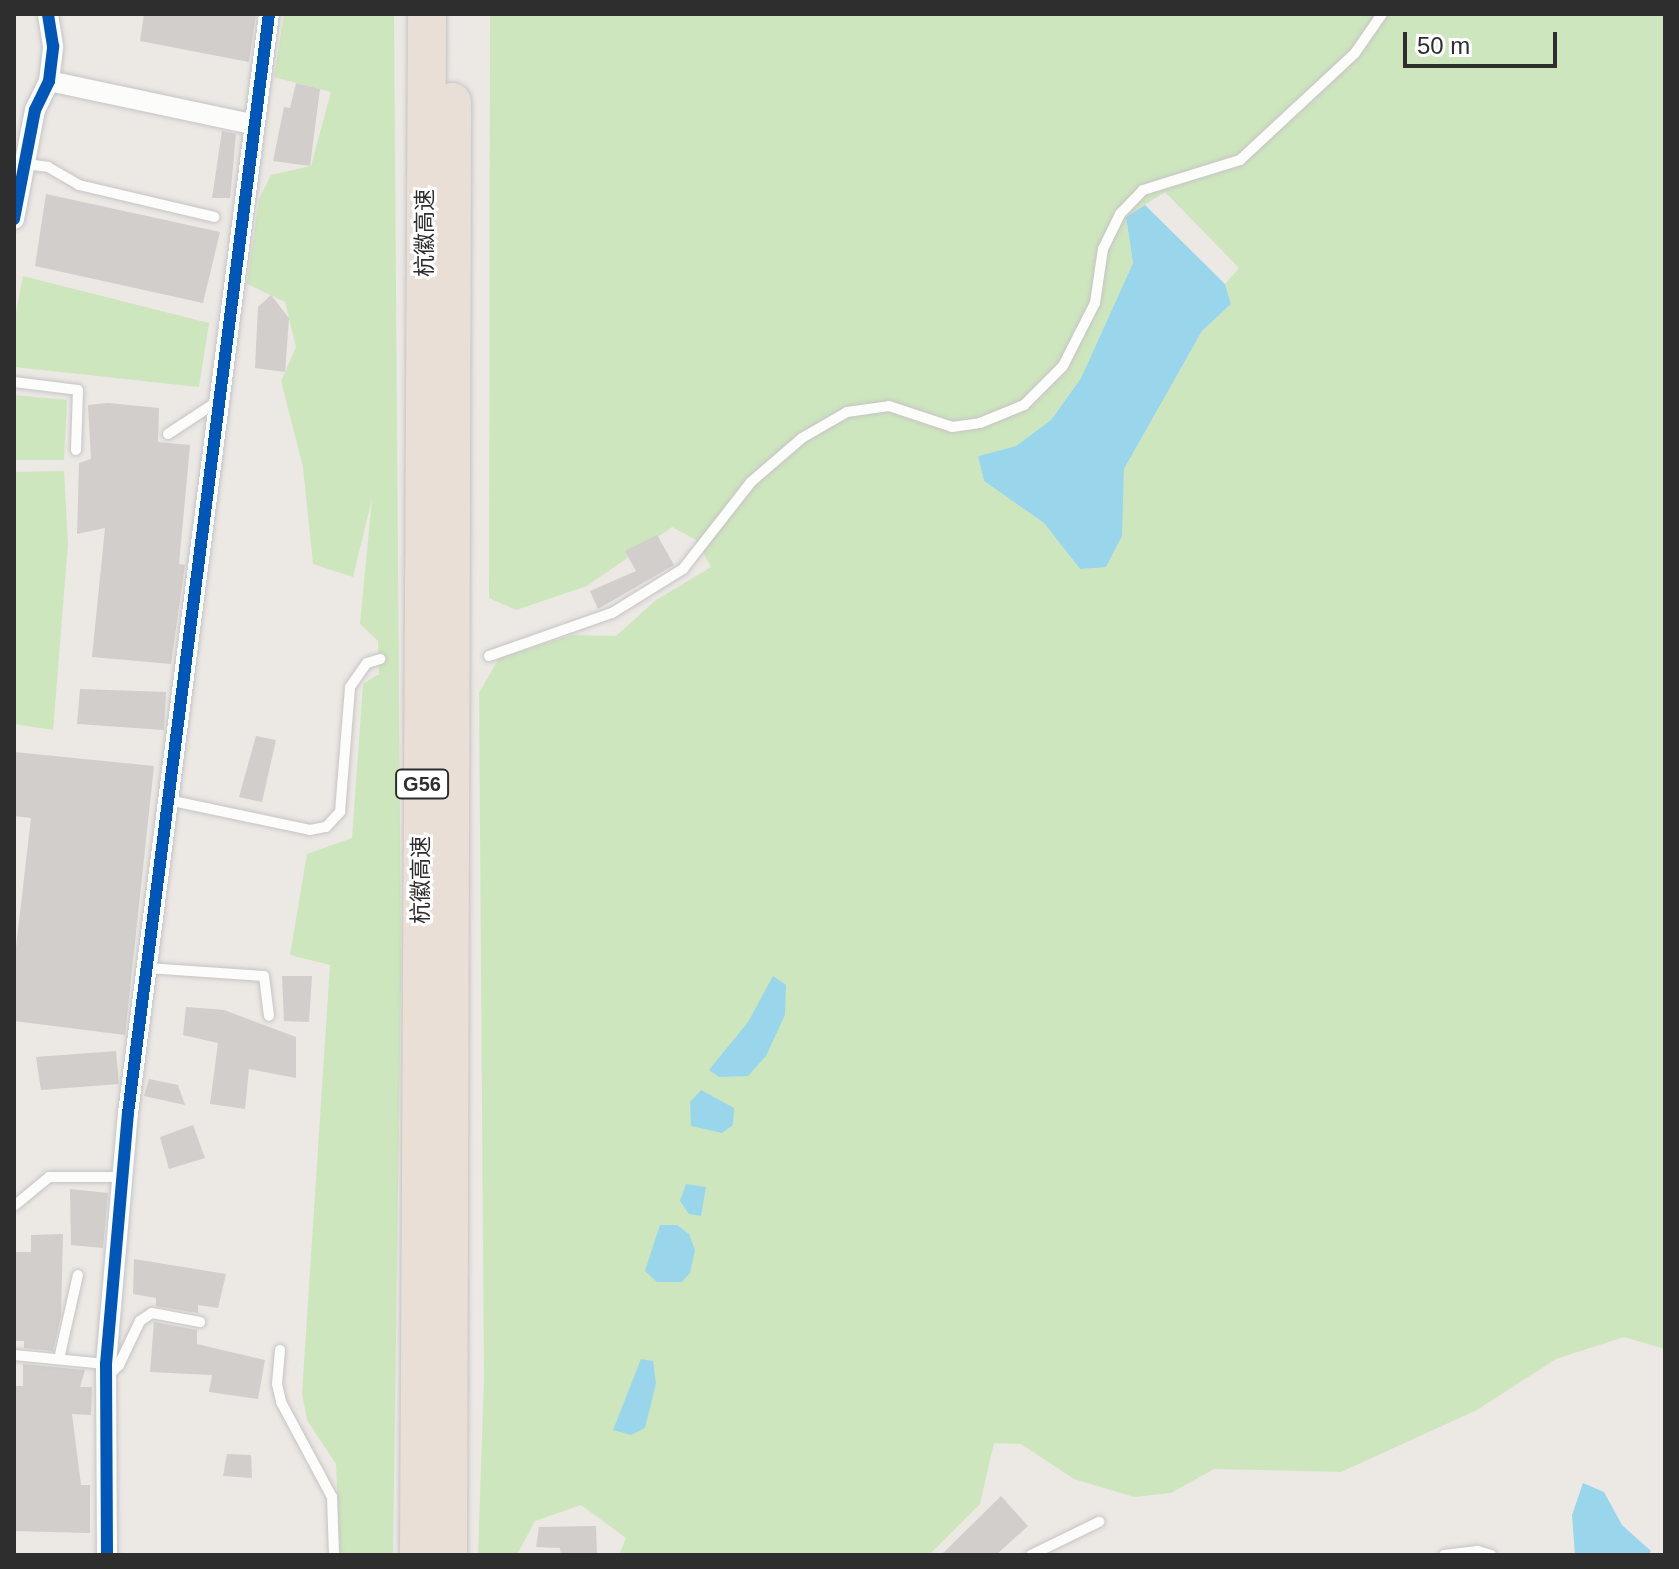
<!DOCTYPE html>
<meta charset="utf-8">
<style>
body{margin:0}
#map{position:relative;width:1679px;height:1569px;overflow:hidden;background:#ece8e4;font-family:Arial,"Noto Sans SC",sans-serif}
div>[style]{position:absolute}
.green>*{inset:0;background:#cee6be}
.water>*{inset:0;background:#99d6ec}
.building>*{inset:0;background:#d1cecb}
.roads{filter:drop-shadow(0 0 2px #c5c4c5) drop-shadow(0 0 2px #c5c4c5)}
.service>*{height:10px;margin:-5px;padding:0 5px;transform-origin:5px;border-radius:5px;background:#fcfcfb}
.minor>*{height:20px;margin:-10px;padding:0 10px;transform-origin:10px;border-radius:10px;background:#fcfcfb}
.motorway>*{height:38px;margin:-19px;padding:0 19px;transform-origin:19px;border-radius:19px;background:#eadfd6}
.cycleway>*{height:12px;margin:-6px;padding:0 6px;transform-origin:6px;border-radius:6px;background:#0057b8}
span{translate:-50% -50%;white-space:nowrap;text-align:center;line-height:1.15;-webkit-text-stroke:6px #fff;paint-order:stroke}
.shield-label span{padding:2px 6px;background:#fff;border:2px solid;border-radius:6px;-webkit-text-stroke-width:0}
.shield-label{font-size:20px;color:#2e2e2e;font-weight:700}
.street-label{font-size:22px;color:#2e2e2e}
.frame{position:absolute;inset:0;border:16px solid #2e2e2e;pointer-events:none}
.scale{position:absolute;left:1403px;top:32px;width:154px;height:36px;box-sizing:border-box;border:4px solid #2e2e2e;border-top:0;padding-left:10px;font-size:24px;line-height:28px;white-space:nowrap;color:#2e2e2e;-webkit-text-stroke:6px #fff;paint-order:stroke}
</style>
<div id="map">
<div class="green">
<div style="clip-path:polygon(284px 14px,394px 14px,401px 974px,393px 1555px,340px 1555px,336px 1464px,307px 1420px,302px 1394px,330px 965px,290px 955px,307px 854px,352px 838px,363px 684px,379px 674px,378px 641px,360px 624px,372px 499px,353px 577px,313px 564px,303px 467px,281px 381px,296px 347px,285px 302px,247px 284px,259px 199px,271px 175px,311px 166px,331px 92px,274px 77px)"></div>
<div style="clip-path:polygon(evenodd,490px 14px,1665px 14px,1665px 1349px,1624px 1337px,1556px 1359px,1477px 1410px,1341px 1472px,1214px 1469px,1171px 1493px,1134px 1497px,1074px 1479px,1021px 1444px,994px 1443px,980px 1504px,929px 1555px,619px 1555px,626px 1538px,581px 1505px,535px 1521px,517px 1555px,478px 1555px,484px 1379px,479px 693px,499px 658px,572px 635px,616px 636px,656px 600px,711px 567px,696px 540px,672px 527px,587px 586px,516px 610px,489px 598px,490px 14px,1165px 192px,1239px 268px,1225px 284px,1231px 304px,1202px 331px,1124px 469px,1120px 533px,1080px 569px,1044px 523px,984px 481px,978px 456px,1016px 446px,1051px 420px,1081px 378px,1133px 263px,1126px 217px,1165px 192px)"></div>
<div style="clip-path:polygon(23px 276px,209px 323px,199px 387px,14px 367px,14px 323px)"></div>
<div style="clip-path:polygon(14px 395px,67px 400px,64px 460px,14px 460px)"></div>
<div style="clip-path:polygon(64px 471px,68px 544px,53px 730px,14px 724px,14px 472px)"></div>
</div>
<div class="water">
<div style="clip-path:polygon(1145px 205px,1225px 284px,1231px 304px,1202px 331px,1124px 469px,1122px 536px,1106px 567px,1080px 569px,1044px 523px,984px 481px,978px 456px,1016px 446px,1051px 420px,1081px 378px,1133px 263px,1126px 217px)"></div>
<div style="clip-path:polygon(773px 976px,786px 985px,785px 1015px,766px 1056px,748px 1076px,719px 1077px,709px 1070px,748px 1022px)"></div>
<div style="clip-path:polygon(701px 1090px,734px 1108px,733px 1125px,722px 1133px,691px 1126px,690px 1102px)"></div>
<div style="clip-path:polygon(686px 1184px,706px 1187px,701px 1216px,689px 1214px,680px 1201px)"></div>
<div style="clip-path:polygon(660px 1225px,677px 1225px,689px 1234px,695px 1250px,690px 1273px,682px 1282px,657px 1282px,645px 1271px)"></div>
<div style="clip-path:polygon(641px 1359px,653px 1361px,656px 1383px,645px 1428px,631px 1435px,613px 1430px)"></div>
<div style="clip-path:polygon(1583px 1483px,1604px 1492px,1622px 1525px,1651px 1551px,1648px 1555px,1575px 1555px,1572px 1515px)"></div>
</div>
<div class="building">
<div style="clip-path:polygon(144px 14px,256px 14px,249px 62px,140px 41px)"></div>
<div style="clip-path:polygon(296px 83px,320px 89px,310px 166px,273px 161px,284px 107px,290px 108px)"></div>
<div style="clip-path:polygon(222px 131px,236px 134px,230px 198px,212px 198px)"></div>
<div style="clip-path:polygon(46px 194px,220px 232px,203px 303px,35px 266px)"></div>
<div style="clip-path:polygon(271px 295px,289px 318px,285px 372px,255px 368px,258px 307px)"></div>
<div style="clip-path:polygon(108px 403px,159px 408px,158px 442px,190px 445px,179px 564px,185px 565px,171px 664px,92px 657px,105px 528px,77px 534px,79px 463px,91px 459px,88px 405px)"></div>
<div style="clip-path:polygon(657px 535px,674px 565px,598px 609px,590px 591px,636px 571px,625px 551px)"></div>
<div style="clip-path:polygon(80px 689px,166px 692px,164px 730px,77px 724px)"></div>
<div style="clip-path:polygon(256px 736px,276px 740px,262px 802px,239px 797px)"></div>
<div style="clip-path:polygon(14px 752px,154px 766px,125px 1035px,14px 1021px,14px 964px,31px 818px,14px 816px)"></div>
<div style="clip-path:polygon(282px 976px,312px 976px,309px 1022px,284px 1021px)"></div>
<div style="clip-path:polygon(186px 1007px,224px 1010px,296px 1037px,296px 1078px,249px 1069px,245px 1109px,210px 1104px,218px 1043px,183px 1035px)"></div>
<div style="clip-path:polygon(116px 1051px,119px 1084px,41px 1090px,36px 1057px)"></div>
<div style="clip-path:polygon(149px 1079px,178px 1085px,185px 1105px,144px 1096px)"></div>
<div style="clip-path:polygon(193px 1125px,205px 1158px,169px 1169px,160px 1137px)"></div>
<div style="clip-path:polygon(70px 1189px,108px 1193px,103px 1248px,71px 1245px)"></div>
<div style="clip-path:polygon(63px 1234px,61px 1316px,53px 1351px,24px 1348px,24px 1341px,14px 1341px,14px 1252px,31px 1252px,31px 1235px)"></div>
<div style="clip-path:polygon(134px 1259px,226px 1274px,218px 1308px,198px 1305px,198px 1313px,156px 1306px,156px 1298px,133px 1294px)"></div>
<div style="clip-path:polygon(154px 1322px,197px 1330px,197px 1344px,265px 1360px,258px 1399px,209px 1392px,212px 1375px,150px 1372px)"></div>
<div style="clip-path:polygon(23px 1364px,85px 1370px,80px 1387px,92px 1387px,91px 1415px,72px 1414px,81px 1485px,90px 1485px,90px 1533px,14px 1531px,14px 1386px,23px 1386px)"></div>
<div style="clip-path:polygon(227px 1454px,251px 1455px,252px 1478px,223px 1476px)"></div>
<div style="clip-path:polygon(1001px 1496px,1028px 1526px,996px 1555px,941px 1555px)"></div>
<div style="clip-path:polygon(596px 1526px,597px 1555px,561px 1555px,560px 1548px,536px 1547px,539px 1527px)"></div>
</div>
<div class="roads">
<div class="service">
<div style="left:25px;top:164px;width:23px;rotate:7deg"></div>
<div style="left:48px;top:167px;width:36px;rotate:30deg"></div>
<div style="left:79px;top:185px;width:139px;rotate:13.3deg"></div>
<div style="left:14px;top:382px;width:64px;rotate:7.1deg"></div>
<div style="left:78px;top:390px;width:60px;rotate:91.9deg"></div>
<div style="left:168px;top:434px;width:60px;rotate:-33.4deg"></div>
<div style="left:489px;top:656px;width:130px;rotate:-19.3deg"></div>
<div style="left:612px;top:613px;width:84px;rotate:-31.8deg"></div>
<div style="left:683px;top:569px;width:110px;rotate:-52deg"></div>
<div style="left:751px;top:482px;width:67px;rotate:-40.8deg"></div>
<div style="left:802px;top:438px;width:52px;rotate:-30deg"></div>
<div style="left:847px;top:412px;width:42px;rotate:-8.1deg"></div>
<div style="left:889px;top:406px;width:66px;rotate:18.4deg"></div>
<div style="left:952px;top:427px;width:28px;rotate:-8deg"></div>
<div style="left:980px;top:423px;width:48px;rotate:-22.2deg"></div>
<div style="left:1024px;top:405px;width:55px;rotate:-45deg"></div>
<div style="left:1063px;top:366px;width:71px;rotate:-63.1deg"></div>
<div style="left:1095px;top:303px;width:55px;rotate:-81.6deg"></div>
<div style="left:1103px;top:249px;width:39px;rotate:-64deg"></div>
<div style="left:1120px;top:214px;width:33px;rotate:-46deg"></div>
<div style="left:1143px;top:190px;width:102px;rotate:-17.2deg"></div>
<div style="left:1240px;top:160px;width:157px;rotate:-42.9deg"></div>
<div style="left:1355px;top:53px;width:47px;rotate:-55.3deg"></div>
<div style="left:168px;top:800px;width:145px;rotate:11.9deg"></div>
<div style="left:310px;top:830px;width:16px;rotate:-11deg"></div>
<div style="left:326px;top:827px;width:21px;rotate:-47deg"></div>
<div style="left:340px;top:812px;width:125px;rotate:-85.4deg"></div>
<div style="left:350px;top:687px;width:29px;rotate:-55deg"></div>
<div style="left:367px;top:663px;width:14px;rotate:-17deg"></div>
<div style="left:147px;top:968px;width:117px;rotate:3.9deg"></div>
<div style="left:264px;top:976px;width:40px;rotate:82.9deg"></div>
<div style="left:14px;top:1206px;width:45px;rotate:-39.6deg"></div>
<div style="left:49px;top:1177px;width:74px"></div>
<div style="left:280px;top:1350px;width:34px;rotate:95deg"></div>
<div style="left:277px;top:1384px;width:18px;rotate:77deg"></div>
<div style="left:281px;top:1402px;width:108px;rotate:61.8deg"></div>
<div style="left:332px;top:1497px;width:58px;rotate:88deg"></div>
<div style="left:14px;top:1355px;width:92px;rotate:5.6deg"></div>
<div style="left:59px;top:1359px;width:86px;rotate:-77.3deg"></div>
<div style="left:107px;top:1377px;width:17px;rotate:-45deg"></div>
<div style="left:119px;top:1365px;width:49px;rotate:-64.5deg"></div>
<div style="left:140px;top:1321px;width:14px;rotate:-34deg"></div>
<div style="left:152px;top:1313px;width:49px;rotate:10.6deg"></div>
<div style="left:1031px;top:1555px;width:76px;rotate:-25.9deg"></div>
<div style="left:1444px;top:1555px;width:34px;rotate:-7deg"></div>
<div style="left:1478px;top:1551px;width:14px;rotate:17deg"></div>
</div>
<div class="minor">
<div style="left:49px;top:81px;width:207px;rotate:12deg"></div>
<div style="left:14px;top:219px;width:111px;rotate:-79.1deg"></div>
<div style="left:35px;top:110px;width:32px;rotate:-64deg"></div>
<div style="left:49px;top:81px;width:35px;rotate:-83deg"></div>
<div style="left:53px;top:46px;width:32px;rotate:-99deg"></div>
<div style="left:107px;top:1555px;width:191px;rotate:-90.3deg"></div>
<div style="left:106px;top:1364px;width:252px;rotate:-85deg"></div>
<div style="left:128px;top:1113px;width:1108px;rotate:-82.69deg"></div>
</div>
<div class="motorway">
<div style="left:419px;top:1555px;width:1541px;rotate:-89.7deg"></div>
<div style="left:448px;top:1555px;width:1453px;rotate:-89.84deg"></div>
</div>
</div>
<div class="cycleway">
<div style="left:14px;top:219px;width:111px;rotate:-79.1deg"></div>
<div style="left:35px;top:110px;width:32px;rotate:-64deg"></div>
<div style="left:49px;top:81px;width:35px;rotate:-83deg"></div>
<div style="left:53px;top:46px;width:32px;rotate:-99deg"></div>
<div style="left:107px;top:1555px;width:191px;rotate:-90.3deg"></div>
<div style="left:106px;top:1364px;width:252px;rotate:-85deg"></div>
<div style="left:128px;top:1113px;width:1108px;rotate:-82.69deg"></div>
</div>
<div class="shield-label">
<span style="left:422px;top:784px">G56</span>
</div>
<div class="street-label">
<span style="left:425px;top:233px;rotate:-90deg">杭徽高速</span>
<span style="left:421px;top:880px;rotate:-90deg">杭徽高速</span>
</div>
<div class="frame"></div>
<div class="scale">50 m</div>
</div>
